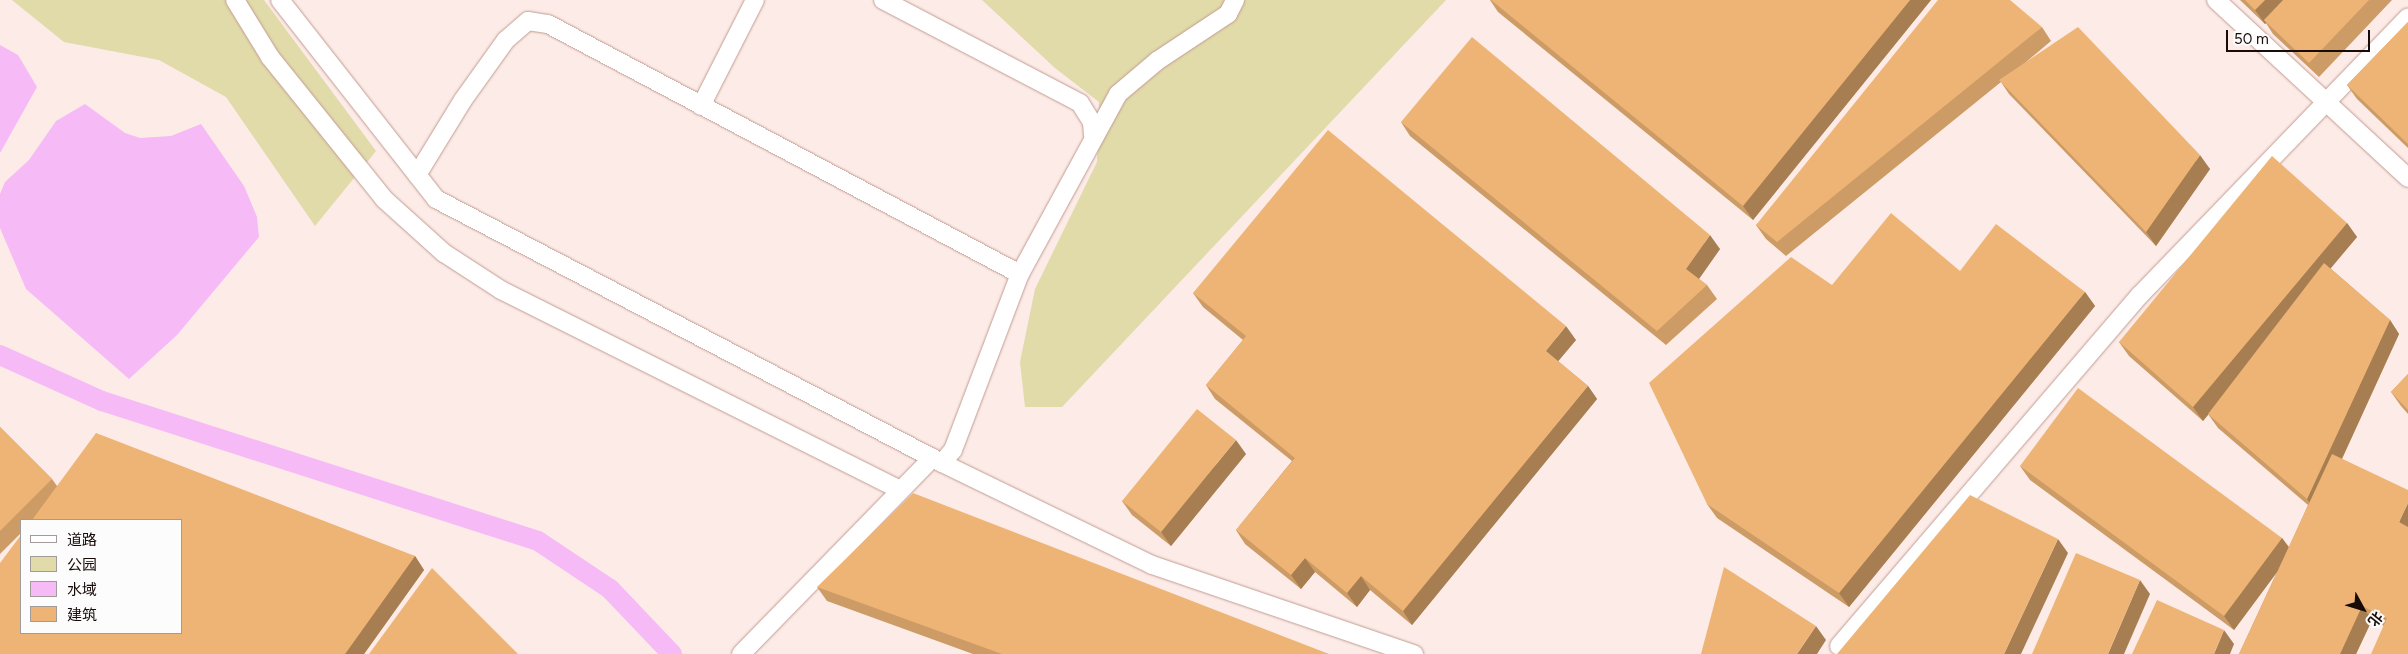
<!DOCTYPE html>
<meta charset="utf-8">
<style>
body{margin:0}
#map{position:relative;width:2408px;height:654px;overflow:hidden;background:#fcebe7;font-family:Figtree,"Noto Sans SC",sans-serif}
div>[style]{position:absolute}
.green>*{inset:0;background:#e1daa9}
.water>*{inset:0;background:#f6baf6}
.canal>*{height:20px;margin:-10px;padding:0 10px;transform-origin:10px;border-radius:10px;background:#f6baf6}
.roads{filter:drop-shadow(0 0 1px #c29b91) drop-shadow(0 0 1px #c29b91)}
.street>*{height:18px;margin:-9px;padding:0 9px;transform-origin:9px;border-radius:9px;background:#fff}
.wall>*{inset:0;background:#cd9b65}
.shaded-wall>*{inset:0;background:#a77e52}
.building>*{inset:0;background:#eeb475}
span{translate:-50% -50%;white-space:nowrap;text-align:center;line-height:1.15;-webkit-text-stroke:4px #fcfcfc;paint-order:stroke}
.legend{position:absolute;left:20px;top:519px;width:162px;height:115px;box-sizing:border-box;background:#fcfcfc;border:1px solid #a19c9a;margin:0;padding:6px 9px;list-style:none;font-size:15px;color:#190b08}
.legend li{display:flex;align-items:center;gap:10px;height:25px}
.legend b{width:25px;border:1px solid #a19c9a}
.north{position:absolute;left:2338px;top:584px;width:50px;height:50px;-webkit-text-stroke:4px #fcfcfc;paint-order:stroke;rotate:129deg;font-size:14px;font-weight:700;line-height:20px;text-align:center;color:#190b08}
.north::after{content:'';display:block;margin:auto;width:18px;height:22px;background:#190b08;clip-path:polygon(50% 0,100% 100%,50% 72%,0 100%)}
.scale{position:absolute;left:2226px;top:30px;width:144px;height:22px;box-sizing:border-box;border:2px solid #190b08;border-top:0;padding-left:6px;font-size:15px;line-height:18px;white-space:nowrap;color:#190b08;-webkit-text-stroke:4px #fcfcfc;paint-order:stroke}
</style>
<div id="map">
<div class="green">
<div style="clip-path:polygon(12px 0,264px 0,376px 151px,315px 226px,226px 97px,159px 60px,64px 42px)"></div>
<div style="clip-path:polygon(982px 0,1446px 0,1062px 407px,1025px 407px,1020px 362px,1035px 289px,1097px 162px,1099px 102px,1055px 68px)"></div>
</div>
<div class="water">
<div style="clip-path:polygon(0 45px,18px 55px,37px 87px,0 153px)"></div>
<div style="clip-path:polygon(85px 104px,125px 133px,140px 138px,171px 136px,201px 124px,244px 186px,257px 217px,259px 237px,177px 335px,129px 379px,26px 289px,0 228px,0 194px,5px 182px,29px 160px,56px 121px)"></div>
</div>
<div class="canal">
<div style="left:0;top:355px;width:112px;rotate:24.3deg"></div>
<div style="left:102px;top:401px;width:458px;rotate:17.8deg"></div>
<div style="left:538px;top:541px;width:87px;rotate:33.7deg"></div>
<div style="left:610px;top:589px;width:90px;rotate:46.4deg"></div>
</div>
<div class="roads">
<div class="street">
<div style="left:235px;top:0;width:67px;rotate:58.4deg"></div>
<div style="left:270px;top:57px;width:182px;rotate:51.2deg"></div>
<div style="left:384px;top:199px;width:81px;rotate:42deg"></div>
<div style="left:444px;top:253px;width:68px;rotate:33deg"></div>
<div style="left:501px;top:290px;width:446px;rotate:26.6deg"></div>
<div style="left:280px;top:0;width:253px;rotate:51.9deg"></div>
<div style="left:436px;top:199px;width:571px;rotate:27.55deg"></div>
<div style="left:942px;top:463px;width:233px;rotate:25.9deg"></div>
<div style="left:1152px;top:565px;width:277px;rotate:18.8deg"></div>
<div style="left:883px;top:0;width:222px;rotate:27.6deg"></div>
<div style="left:1080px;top:103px;width:22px;rotate:58deg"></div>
<div style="left:1092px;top:122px;width:13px;rotate:86deg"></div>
<div style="left:2216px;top:0;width:262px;rotate:42.8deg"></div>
<div style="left:701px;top:106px;width:119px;rotate:-63deg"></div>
<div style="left:417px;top:175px;width:88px;rotate:-58.5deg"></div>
<div style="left:463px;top:100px;width:74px;rotate:-54.4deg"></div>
<div style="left:506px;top:40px;width:29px;rotate:-41deg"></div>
<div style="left:528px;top:21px;width:20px;rotate:9deg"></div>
<div style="left:548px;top:24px;width:534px;rotate:27.91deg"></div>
<div style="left:942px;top:463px;width:17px;rotate:-50deg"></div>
<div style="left:953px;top:450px;width:188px;rotate:-69.2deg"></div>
<div style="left:1020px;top:274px;width:205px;rotate:-61.4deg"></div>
<div style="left:1118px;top:94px;width:51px;rotate:-40.2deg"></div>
<div style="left:1157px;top:61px;width:85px;rotate:-33.5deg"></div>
<div style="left:1228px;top:14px;width:16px;rotate:-63deg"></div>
<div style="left:1839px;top:646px;width:462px;rotate:-49.4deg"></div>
<div style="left:2140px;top:295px;width:386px;rotate:-46deg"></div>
<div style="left:741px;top:654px;width:274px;rotate:-45.7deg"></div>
</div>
</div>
<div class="wall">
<div style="clip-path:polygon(1490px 0,1931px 0,1753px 220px,1498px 12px)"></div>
<div style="clip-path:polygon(2240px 0,2392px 0,2319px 77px,2273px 34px,2266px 23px,2265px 24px)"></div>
<div style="clip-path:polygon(2408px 22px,2408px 148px,2357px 99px,2347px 85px)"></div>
<div style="clip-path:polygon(2042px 27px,2051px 41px,2026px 62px,2210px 169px,2156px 246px,2009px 94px,2001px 82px,1786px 256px,1766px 239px,1756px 225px)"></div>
<div style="clip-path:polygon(1401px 122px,1720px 249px,1699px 279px,1707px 285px,1717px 299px,1666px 345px,1410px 136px)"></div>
<div style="clip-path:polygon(2347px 223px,2357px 237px,2330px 268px,2390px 320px,2399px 334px,2342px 459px,2408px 654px,2384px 626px,2372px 620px,2356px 654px,2239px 654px,2277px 572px,2234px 630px,2030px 480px,2020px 466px,2282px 538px,2289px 547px,2308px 505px,2218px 428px,2208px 414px,2203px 421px,2129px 356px,2119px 342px)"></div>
<div style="clip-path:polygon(1960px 271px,2085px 292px,2095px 306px,1849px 607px,1717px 518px,1707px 504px,1832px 285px)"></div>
<div style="clip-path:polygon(1193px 293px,1576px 340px,1558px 361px,1588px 386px,1597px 399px,1412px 625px,1370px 590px,1357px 607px,1315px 572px,1301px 589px,1245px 544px,1236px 530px,1292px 461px,1215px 399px,1206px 385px,1243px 340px,1203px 307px)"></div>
<div style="clip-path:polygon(2408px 374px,2408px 414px,2401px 406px,2391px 392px)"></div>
<div style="clip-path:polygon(0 427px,52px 479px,57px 486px,415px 556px,424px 570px,364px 654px,0 654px,181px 520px,21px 520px,21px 533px,0 554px)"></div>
<div style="clip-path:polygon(1246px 454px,1171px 546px,1132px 515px,1122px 501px)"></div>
<div style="clip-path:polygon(817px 587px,1329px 654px,973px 654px,827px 601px)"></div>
</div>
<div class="shaded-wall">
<div style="clip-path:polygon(1910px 0,1931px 0,1753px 220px,1743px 206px)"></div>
<div style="clip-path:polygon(2265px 0,2288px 0,2264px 20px,2266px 23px,2265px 24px,2255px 10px)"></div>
<div style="clip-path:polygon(2200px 155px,2210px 169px,2156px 246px,2146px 232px)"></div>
<div style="clip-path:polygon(2347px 223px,2357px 237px,2203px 421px,2193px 407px)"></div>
<div style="clip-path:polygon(1710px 235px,1720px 249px,1696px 283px,1686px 269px)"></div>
<div style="clip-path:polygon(2085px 292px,2095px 306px,1849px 607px,1839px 593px)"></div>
<div style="clip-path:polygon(2390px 320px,2399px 334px,2317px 513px,2307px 499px)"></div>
<div style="clip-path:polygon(1566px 326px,1576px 340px,1555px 365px,1546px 351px)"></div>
<div style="clip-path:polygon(1588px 386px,1597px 399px,1412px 625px,1403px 611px)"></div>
<div style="clip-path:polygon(1236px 440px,1246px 454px,1171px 546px,1161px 532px)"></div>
<div style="clip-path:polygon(2408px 503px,2408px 536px,2399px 522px)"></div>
<div style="clip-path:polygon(2282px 538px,2292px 552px,2234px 630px,2224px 616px)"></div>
<div style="clip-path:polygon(2058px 539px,2068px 553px,2021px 654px,2004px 654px)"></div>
<div style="clip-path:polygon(415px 556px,424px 570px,364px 654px,345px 654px)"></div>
<div style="clip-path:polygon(1305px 558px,1315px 572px,1301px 589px,1291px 575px)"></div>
<div style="clip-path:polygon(1361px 576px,1370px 590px,1357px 607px,1347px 593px)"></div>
<div style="clip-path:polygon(2140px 580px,2150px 594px,2124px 654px,2108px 654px)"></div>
<div style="clip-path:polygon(2362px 606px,2372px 620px,2356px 654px,2340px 654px)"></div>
<div style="clip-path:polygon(1816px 626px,1826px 640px,1817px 654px,1797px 654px)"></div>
<div style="clip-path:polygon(2224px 630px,2234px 644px,2230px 654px,2214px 654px)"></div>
</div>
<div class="building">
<div style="clip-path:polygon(1491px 0,1910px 0,1743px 206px)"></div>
<div style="clip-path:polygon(1938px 0,2010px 0,2042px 27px,1777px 242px,1756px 225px)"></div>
<div style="clip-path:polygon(2245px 0,2265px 0,2255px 10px)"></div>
<div style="clip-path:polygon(2283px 0,2369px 0,2309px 63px,2264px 20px)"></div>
<div style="clip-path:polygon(2408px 22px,2408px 144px,2347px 85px)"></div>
<div style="clip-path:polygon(2078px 27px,2200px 155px,2146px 232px,1999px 80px)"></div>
<div style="clip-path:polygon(1472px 37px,1710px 235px,1686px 269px,1707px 285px,1657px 331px,1401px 122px)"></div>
<div style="clip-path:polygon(1328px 130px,1566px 326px,1546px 351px,1588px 386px,1403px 611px,1361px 576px,1347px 593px,1305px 558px,1291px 575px,1236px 530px,1295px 458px,1206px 385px,1246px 336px,1193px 293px)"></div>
<div style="clip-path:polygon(2272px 156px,2347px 223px,2193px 407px,2119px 342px)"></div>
<div style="clip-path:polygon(1891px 213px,1960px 271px,1996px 224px,2085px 292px,1839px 593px,1707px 504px,1649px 383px,1791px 257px,1832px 285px)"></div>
<div style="clip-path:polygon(2324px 263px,2390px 320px,2307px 499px,2208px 414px)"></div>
<div style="clip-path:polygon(2408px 374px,2408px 410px,2391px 392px)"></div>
<div style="clip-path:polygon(2078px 388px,2282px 538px,2224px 616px,2020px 466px)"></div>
<div style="clip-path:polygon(1197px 409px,1236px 440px,1161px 532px,1122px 501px)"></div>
<div style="clip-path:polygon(0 427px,52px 479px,0 531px)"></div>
<div style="clip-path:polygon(96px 433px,415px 556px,345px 654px,0 654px,0 563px,21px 535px,21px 633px,181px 633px,181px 520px,32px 520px)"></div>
<div style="clip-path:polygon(2332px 454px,2408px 490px,2408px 503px,2399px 522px,2408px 527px,2408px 654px,2371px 654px,2387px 618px,2362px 606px,2340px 654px,2239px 654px)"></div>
<div style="clip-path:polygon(913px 493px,1329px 654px,1002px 654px,817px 587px)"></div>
<div style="clip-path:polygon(1970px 495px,2058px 539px,2004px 654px,1837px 654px)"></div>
<div style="clip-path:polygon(2076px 553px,2140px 580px,2108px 654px,2032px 654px)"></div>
<div style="clip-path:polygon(1724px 567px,1816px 626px,1797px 654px,1701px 654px)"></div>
<div style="clip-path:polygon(432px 568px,518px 654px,369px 654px)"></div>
<div style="clip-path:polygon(2157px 600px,2224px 630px,2214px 654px,2132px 654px)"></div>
</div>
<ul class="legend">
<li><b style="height:6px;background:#fff"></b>道路</li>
<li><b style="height:14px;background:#e1daa9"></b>公园</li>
<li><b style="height:14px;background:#f6baf6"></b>水域</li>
<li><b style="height:14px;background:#eeb475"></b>建筑</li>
</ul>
<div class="north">北</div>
<div class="scale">50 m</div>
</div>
